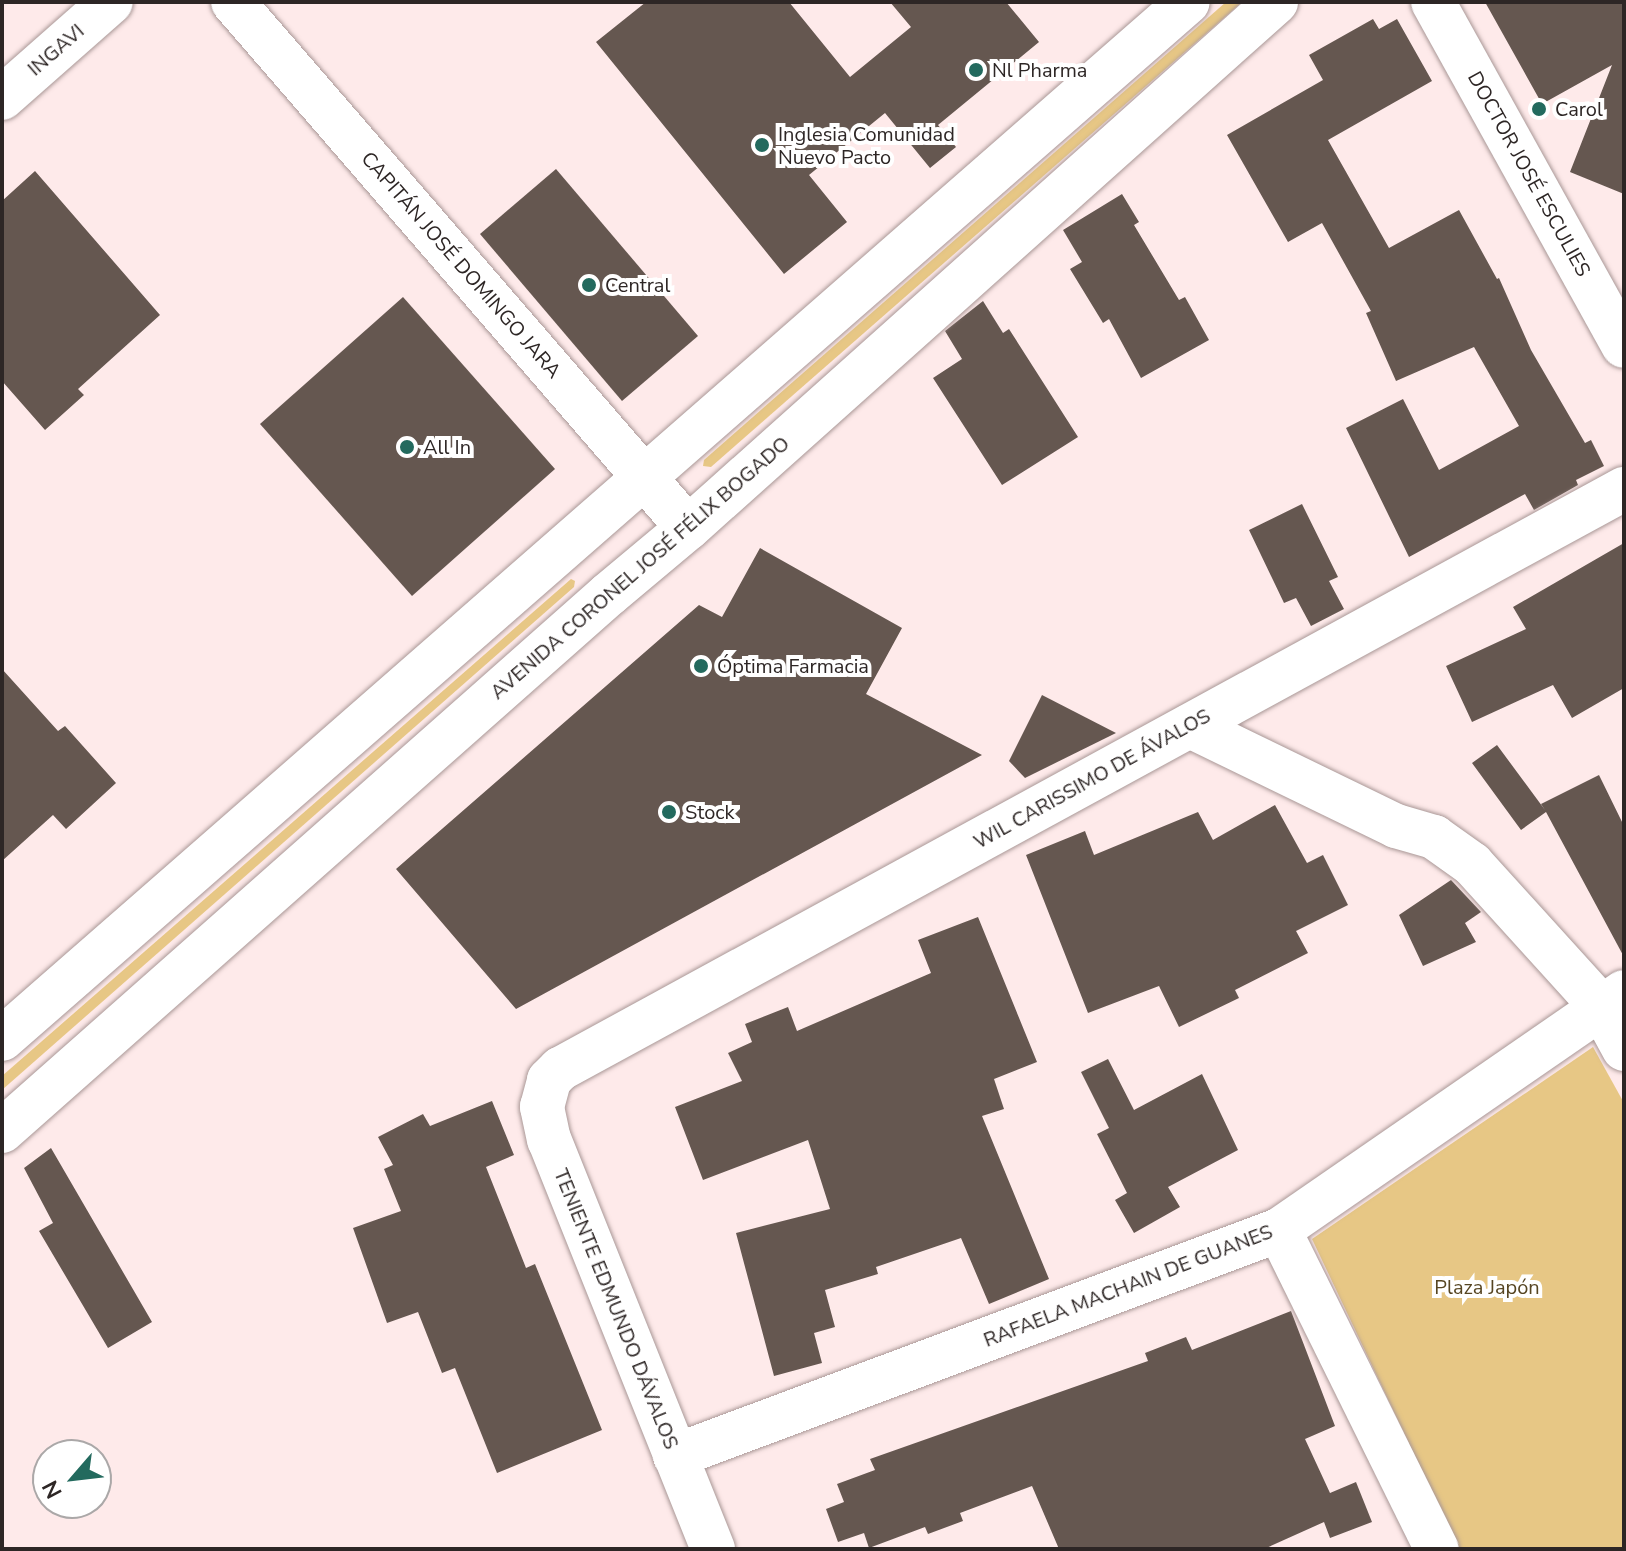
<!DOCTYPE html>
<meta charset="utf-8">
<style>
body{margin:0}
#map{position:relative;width:1626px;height:1551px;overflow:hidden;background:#feeaea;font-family:"Nunito Sans",sans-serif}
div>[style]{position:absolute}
.green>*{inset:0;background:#e7c785}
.building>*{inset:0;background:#655750}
.roads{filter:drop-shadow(0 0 2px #a99796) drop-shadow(0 0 2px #a99796)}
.minor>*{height:44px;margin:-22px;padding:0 22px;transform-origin:22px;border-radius:22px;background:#fff}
.primary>*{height:44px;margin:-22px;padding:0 22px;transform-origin:22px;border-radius:22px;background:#fff}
.dots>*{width:22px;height:22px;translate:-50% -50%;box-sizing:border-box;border:4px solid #fff;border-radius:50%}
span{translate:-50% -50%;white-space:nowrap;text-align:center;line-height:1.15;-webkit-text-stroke:8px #fff;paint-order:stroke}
.street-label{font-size:20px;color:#2d2625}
.poi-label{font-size:20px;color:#2d2625}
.left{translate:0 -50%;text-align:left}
.park-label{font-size:20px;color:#564522}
.frame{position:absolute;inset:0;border:4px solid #2d2625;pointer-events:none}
.north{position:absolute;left:32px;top:1439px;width:80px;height:80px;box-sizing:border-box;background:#fff;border:2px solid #aba8a8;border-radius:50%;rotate:242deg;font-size:22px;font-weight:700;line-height:32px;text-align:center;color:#2d2625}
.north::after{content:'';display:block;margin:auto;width:28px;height:36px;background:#236a5e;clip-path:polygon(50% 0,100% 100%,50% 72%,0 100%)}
</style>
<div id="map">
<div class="green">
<div style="clip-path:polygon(1226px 2px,1242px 2px,711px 467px,703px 466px,704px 460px)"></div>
<div style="clip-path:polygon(571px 579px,575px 581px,574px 587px,2px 1090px,2px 1076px)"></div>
<div style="clip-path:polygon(1593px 1047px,1624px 1103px,1624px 1549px,1459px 1549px,1312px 1239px)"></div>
</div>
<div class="building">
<div style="clip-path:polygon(646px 2px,789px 2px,850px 77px,911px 27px,890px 2px,1006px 2px,1039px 42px,938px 125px,956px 147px,930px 168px,885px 113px,809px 175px,847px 222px,784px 274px,596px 42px)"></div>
<div style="clip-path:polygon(1485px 2px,1624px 2px,1624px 194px,1570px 172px,1612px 65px,1542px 104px)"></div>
<div style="clip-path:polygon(1373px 19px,1379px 29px,1397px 19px,1432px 81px,1328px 140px,1389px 248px,1459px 210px,1497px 279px,1499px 278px,1531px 350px,1585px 443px,1591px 440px,1604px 466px,1576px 480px,1578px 485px,1534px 510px,1525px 494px,1409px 557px,1346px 428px,1403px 399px,1439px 470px,1519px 426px,1474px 347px,1396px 381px,1366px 313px,1371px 311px,1322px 223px,1288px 242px,1227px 135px,1323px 80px,1309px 55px)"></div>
<div style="clip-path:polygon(556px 169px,698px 336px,622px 401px,480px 234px)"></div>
<div style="clip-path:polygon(35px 171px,160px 315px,78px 389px,84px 395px,45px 430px,2px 381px,2px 201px)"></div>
<div style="clip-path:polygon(1122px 194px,1139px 222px,1134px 225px,1179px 300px,1185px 297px,1209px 340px,1141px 378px,1109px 319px,1103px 323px,1070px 269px,1082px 262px,1063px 230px)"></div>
<div style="clip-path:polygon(403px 297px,555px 469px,412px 596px,260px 424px)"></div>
<div style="clip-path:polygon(983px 301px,1003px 333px,1009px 329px,1078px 437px,1002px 485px,933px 378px,962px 359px,945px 331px)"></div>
<div style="clip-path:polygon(1302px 504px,1338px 577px,1329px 581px,1344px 609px,1311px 626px,1296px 598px,1284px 603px,1249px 530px)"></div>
<div style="clip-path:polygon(1624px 543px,1624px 688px,1572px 718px,1553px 685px,1472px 722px,1446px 666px,1526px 629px,1513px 607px)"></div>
<div style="clip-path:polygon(760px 548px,902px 628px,866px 694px,982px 755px,516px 1009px,396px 869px,699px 605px,722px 617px)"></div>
<div style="clip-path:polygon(2px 669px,58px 731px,65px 726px,116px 783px,66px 829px,53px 815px,2px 861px)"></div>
<div style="clip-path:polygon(1042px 695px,1116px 733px,1025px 778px,1009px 761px)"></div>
<div style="clip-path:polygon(1497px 745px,1545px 810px,1541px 804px,1599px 775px,1624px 826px,1624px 957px,1546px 812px,1521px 830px,1472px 763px)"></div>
<div style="clip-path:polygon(1275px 805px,1307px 863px,1323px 855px,1348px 905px,1296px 931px,1308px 953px,1235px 990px,1239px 998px,1179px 1027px,1159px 986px,1088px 1013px,1026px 855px,1085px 831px,1094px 855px,1198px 812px,1213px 840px)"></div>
<div style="clip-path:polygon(1451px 880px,1481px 912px,1465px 923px,1476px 942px,1423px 966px,1399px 915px)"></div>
<div style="clip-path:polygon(978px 917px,1037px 1062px,994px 1079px,1004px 1109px,982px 1116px,1049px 1279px,989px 1304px,961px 1238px,876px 1267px,878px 1274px,825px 1290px,835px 1327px,814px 1333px,822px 1363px,774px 1376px,736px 1233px,830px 1209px,808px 1140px,703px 1180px,675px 1107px,742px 1081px,728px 1053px,752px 1042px,745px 1024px,788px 1007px,797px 1031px,931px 973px,918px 940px)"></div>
<div style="clip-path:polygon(1108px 1059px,1134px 1110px,1202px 1074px,1238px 1150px,1168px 1187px,1180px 1207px,1134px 1233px,1115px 1200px,1127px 1193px,1097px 1134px,1109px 1128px,1081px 1072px)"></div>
<div style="clip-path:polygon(492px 1101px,514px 1155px,486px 1167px,526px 1268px,535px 1264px,602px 1430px,497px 1473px,455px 1368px,442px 1373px,418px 1312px,387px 1323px,353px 1228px,401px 1211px,384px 1169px,393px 1165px,378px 1137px,423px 1114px,430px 1126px)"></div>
<div style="clip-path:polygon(51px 1148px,152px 1322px,108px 1348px,39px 1231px,53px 1223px,24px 1168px)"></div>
<div style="clip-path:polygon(1291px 1311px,1335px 1426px,1305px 1439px,1330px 1493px,1356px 1482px,1372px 1522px,1330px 1538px,1324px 1522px,1264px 1549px,1059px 1549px,1032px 1486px,960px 1513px,963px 1521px,928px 1534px,925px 1527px,869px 1548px,864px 1533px,838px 1542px,826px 1509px,844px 1502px,837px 1484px,875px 1470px,870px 1459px,1148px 1361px,1145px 1353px,1186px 1337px,1192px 1350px)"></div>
</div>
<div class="roads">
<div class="minor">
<div style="left:233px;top:2px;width:695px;rotate:49.14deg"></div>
<div style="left:1433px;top:2px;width:393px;rotate:61deg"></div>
<div style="left:2px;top:98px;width:145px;rotate:-41.4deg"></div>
<div style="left:1190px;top:726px;width:229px;rotate:25.9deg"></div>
<div style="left:1396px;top:826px;width:40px;rotate:16deg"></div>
<div style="left:1434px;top:837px;width:47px;rotate:35.4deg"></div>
<div style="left:1472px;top:864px;width:190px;rotate:47.8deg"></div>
<div style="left:1600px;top:1005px;width:50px;rotate:61.4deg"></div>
<div style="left:1279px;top:1230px;width:356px;rotate:63.7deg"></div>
<div style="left:675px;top:1456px;width:645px;rotate:-20.51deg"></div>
<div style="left:1279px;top:1230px;width:419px;rotate:-34.6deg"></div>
<div style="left:713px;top:1549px;width:441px;rotate:-111.8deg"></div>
<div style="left:549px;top:1140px;width:34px;rotate:-102deg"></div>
<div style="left:542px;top:1107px;width:28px;rotate:-75deg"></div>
<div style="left:549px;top:1080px;width:16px;rotate:-45deg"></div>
<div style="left:560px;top:1069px;width:1212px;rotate:-28.6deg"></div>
</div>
<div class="primary">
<div style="left:2px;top:1039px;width:1575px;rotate:-41.17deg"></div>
<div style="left:2px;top:1131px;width:810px;rotate:-41.5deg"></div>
<div style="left:609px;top:594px;width:103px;rotate:-39.9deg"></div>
<div style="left:688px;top:528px;width:789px;rotate:-41.81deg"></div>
</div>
</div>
<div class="dots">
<div style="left:976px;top:70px;background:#236a5e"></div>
<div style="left:1539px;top:109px;background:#236a5e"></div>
<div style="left:762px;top:145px;background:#236a5e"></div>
<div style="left:589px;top:285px;background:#236a5e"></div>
<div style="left:407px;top:447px;background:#236a5e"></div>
<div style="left:701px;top:666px;background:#236a5e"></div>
<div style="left:669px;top:812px;background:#236a5e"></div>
</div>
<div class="street-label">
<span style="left:56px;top:50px;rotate:-41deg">INGAVI</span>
<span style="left:1529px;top:174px;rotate:61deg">DOCTOR JOSÉ ESCULIES</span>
<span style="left:461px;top:265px;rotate:49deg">CAPITÁN JOSÉ DOMINGO JARA</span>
<span style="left:640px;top:568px;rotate:-41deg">AVENIDA CORONEL JOSÉ FÉLIX BOGADO</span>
<span style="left:1092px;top:779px;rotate:-29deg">WIL CARISSIMO DE ÁVALOS</span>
<span style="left:1128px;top:1286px;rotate:-21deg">RAFAELA MACHAIN DE GUANES</span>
<span style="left:616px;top:1309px;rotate:68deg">TENIENTE EDMUNDO DÁVALOS</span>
</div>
<div class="poi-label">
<span class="left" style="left:992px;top:70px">Nl Pharma</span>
<span class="left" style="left:1555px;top:109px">Carol</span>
<span class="left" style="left:778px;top:146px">Inglesia Comunidad<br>Nuevo Pacto</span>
<span class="left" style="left:605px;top:285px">Central</span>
<span class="left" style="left:423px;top:447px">All In</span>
<span class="left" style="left:717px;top:666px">Óptima Farmacia</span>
<span class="left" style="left:685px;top:812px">Stock</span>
</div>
<div class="park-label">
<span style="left:1487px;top:1287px">Plaza Japón</span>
</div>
<div class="frame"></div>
<div class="north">N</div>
</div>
